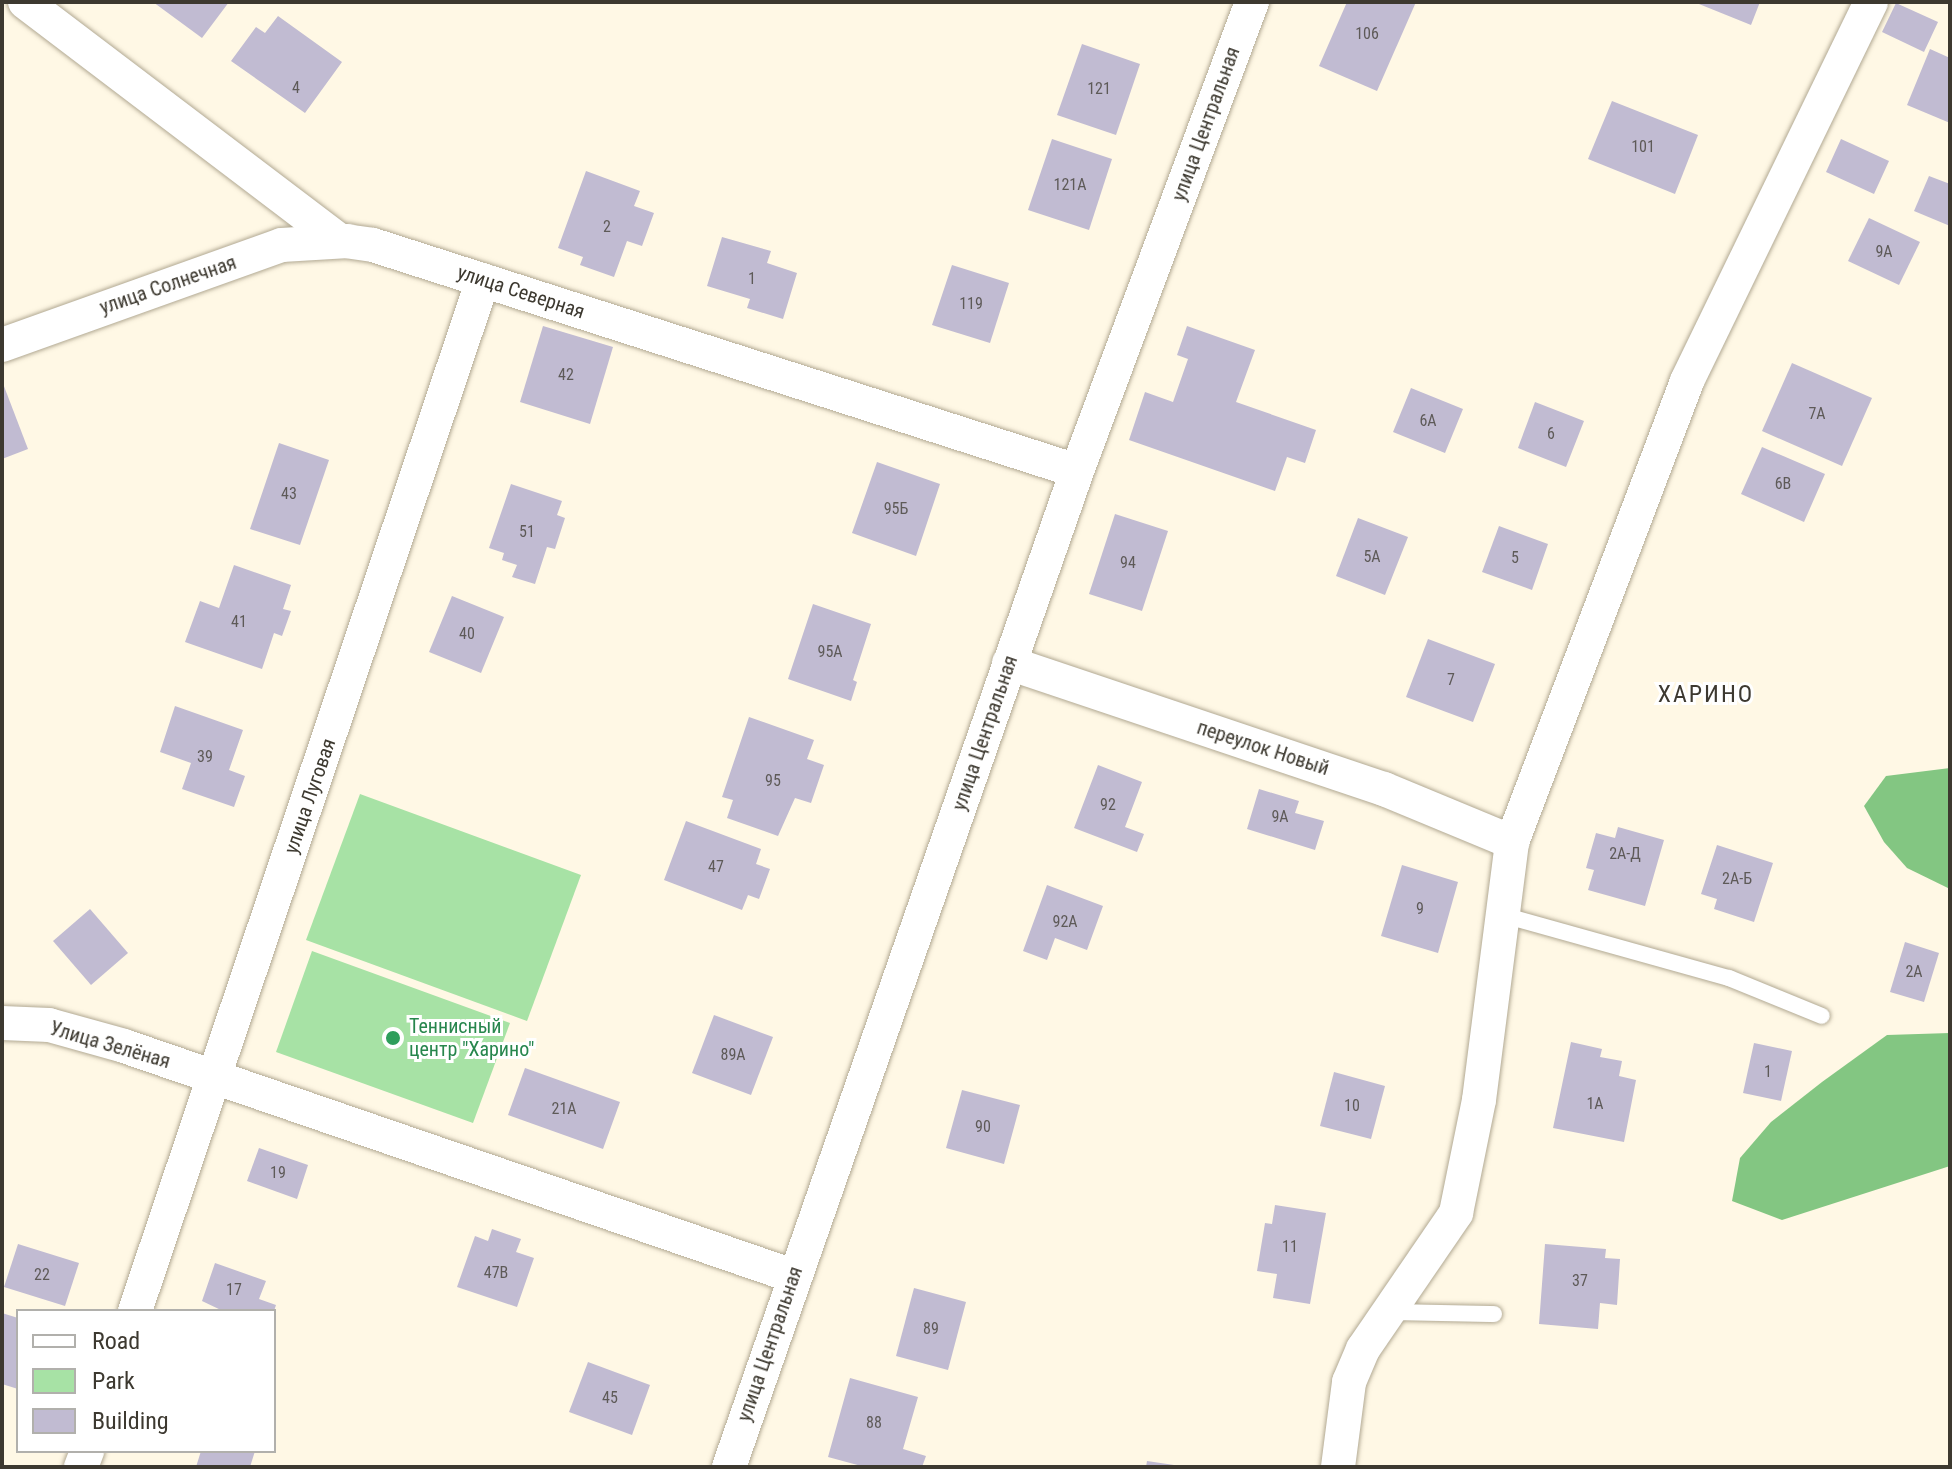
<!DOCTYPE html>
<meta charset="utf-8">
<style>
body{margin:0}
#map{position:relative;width:1952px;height:1469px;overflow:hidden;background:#fff8e5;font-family:"Roboto Condensed",sans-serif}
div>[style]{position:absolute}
.green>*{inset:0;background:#a7e2a5}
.forest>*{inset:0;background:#83c682}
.building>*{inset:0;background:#c1bbd2}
.roads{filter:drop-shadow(0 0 2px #b2a993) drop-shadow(0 0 2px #b2a993)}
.service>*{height:16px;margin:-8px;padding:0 8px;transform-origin:8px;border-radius:8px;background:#fff}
.minor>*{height:34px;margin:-17px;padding:0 17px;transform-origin:17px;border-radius:17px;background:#fff}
.dots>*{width:22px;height:22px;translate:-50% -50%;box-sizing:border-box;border:4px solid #fff;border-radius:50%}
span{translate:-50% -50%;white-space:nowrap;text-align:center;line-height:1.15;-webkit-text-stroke:6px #fff;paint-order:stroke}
.number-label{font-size:16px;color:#5e5a58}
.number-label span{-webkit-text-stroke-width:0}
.street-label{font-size:20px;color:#3d3930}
.leisure-label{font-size:20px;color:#27864d}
.left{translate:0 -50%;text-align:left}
.quarter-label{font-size:24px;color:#3d3930;letter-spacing:2px}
.frame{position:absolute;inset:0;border:4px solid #3d3930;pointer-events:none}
.legend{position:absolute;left:16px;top:1309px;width:260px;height:144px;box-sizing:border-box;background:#fff;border:2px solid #b1b0ac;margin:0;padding:10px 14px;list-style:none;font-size:24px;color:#3d3930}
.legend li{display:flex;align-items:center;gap:16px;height:40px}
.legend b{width:40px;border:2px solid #b1b0ac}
</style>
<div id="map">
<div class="green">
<div style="clip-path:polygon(360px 794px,581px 875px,527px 1021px,306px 940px)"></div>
<div style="clip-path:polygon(312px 951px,510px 1023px,473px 1123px,276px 1052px)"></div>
</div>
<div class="forest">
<div style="clip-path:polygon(1950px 768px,1950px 889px,1907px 868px,1884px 842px,1864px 806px,1886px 776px)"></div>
<div style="clip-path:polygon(1950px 1033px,1950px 1166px,1782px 1220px,1732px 1201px,1740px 1158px,1771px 1122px,1822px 1082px,1887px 1035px)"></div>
</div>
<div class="building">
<div style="clip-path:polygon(153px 2px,229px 2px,202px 38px)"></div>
<div style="clip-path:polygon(1347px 2px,1416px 2px,1377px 91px,1319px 66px)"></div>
<div style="clip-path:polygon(1694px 2px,1760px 2px,1751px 25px)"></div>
<div style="clip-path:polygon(1896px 3px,1938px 22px,1924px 52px,1882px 32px)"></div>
<div style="clip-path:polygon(278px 16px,342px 62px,305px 113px,231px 61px,256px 27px,265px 33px)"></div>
<div style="clip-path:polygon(1082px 44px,1140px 64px,1116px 135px,1057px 115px)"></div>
<div style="clip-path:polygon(1930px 49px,1950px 58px,1950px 123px,1907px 105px)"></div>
<div style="clip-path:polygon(1612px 101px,1698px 135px,1675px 194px,1588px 159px)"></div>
<div style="clip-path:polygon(1052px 139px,1112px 159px,1089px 230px,1028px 210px)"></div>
<div style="clip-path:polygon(1841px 139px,1889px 161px,1874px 194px,1826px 172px)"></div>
<div style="clip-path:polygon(586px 171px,640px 191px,634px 206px,654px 213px,642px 246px,627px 241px,614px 277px,580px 265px,583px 257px,558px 248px)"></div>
<div style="clip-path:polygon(1929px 176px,1950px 184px,1950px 226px,1914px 211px)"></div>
<div style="clip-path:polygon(1869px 218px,1920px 242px,1899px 285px,1848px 261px)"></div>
<div style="clip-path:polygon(722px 237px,771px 251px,767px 263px,797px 273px,783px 319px,747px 308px,750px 299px,707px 286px)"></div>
<div style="clip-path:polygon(952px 265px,1009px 283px,990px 343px,932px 325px)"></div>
<div style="clip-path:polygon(543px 326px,613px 347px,590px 424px,520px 402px)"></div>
<div style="clip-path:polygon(1187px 326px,1255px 350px,1236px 402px,1316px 430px,1305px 463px,1287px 457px,1275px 491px,1129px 440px,1145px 392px,1173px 402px,1188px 359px,1177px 355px)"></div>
<div style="clip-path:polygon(1792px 363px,1872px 398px,1842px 466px,1762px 431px)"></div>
<div style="clip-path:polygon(2px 381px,28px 449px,2px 459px)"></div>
<div style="clip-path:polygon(1411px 388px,1463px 409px,1445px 453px,1393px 432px)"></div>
<div style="clip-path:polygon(1535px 402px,1584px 421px,1566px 467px,1518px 448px)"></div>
<div style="clip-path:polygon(279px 443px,329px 460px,300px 545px,250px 529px)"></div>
<div style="clip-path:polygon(1762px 447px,1825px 474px,1804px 522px,1741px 494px)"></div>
<div style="clip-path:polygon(877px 462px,940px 484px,916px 556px,852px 533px)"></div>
<div style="clip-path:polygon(511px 484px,562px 501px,557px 515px,565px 518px,555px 549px,547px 547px,535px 584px,512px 577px,517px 565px,502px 560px,504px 553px,489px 548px)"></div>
<div style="clip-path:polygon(1115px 514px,1168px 531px,1142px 611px,1089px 594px)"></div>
<div style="clip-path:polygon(1358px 518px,1408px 537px,1385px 595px,1336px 576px)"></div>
<div style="clip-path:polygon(1499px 526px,1548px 544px,1532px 590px,1482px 572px)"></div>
<div style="clip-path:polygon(234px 565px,291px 585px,283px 609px,291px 611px,282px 636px,274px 633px,262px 669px,185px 642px,200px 601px,219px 608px)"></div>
<div style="clip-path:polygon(452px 596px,504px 617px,481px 673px,429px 652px)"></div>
<div style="clip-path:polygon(813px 604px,871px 624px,853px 680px,857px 682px,851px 701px,788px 679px)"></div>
<div style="clip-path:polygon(1428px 639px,1495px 664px,1473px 722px,1406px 697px)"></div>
<div style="clip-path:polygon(175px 706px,243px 730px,229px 770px,245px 776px,234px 807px,182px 789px,191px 763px,160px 752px)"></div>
<div style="clip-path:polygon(749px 717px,814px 740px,807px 759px,824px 765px,811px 803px,795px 798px,778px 836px,727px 818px,733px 800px,722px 797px)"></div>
<div style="clip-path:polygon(1098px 765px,1142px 782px,1125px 827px,1144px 834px,1137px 852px,1074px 828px)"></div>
<div style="clip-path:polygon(1259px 789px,1299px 801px,1295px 813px,1324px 821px,1315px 850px,1247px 829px)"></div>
<div style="clip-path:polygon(686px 821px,761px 849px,756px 864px,770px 869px,759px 899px,748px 895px,742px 910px,664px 880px)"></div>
<div style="clip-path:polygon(1618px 827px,1664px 840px,1645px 906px,1588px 890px,1594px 870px,1586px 868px,1596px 833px,1615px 838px)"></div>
<div style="clip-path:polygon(1717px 845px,1773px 863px,1754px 922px,1714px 909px,1717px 899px,1701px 894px)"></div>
<div style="clip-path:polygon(1402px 865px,1458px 882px,1438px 953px,1381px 936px)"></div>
<div style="clip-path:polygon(1047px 885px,1103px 906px,1087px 950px,1055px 938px,1047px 960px,1023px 951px)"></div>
<div style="clip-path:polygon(90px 909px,128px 953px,91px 985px,53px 941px)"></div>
<div style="clip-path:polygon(1905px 942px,1939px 953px,1924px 1002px,1890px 992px)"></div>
<div style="clip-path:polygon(714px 1015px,773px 1037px,751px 1095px,692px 1073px)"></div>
<div style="clip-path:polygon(1571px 1042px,1602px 1049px,1600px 1057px,1622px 1061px,1619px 1076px,1636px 1080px,1624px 1142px,1553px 1128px)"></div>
<div style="clip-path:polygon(1754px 1043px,1792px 1051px,1781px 1101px,1743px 1093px)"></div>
<div style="clip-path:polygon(525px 1068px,620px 1102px,603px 1149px,508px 1115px)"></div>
<div style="clip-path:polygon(1334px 1072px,1385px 1086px,1371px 1139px,1320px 1126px)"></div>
<div style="clip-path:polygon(962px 1090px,1020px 1105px,1004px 1164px,946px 1148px)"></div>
<div style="clip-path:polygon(259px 1148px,308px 1165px,297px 1199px,247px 1181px)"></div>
<div style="clip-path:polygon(1275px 1205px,1326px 1213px,1310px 1304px,1273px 1298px,1277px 1274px,1257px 1271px,1265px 1223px,1272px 1224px)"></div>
<div style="clip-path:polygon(492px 1229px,521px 1239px,516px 1252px,534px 1258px,517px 1307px,457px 1287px,475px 1236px,488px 1241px)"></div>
<div style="clip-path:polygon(18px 1244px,79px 1263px,65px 1306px,4px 1287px)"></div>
<div style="clip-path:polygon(1545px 1244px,1606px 1249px,1605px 1258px,1620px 1259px,1617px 1305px,1600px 1303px,1598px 1329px,1539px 1324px)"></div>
<div style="clip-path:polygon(215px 1263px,266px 1281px,259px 1299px,276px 1305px,274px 1311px,223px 1311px,202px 1301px)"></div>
<div style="clip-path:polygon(914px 1288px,966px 1302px,948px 1370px,896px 1356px)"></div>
<div style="clip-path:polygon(2px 1313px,18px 1318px,18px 1389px,2px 1384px)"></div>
<div style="clip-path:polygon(588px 1362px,650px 1385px,632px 1435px,569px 1412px)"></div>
<div style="clip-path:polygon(850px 1378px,918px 1397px,903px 1449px,926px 1456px,922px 1467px,865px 1467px,828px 1457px)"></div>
<div style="clip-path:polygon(201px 1451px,255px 1451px,250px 1467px,196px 1467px)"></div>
<div style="clip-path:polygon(1147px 1461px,1174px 1465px,1174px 1467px,1146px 1467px)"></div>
</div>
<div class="roads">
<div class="service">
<div style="left:1503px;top:915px;width:235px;rotate:15.6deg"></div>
<div style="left:1729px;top:978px;width:100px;rotate:22.2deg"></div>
<div style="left:1388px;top:1312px;width:106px;rotate:1.1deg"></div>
</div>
<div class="minor">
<div style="left:25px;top:2px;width:393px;rotate:37.2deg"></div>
<div style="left:338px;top:240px;width:35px;rotate:8deg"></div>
<div style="left:373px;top:245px;width:739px;rotate:17.8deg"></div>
<div style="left:2px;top:345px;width:297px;rotate:-19.7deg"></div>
<div style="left:282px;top:245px;width:66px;rotate:-3.5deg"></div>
<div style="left:1009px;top:663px;width:396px;rotate:18.6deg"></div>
<div style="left:1384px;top:789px;width:139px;rotate:22.5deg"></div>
<div style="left:2px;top:1023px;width:47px;rotate:2.4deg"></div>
<div style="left:49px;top:1025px;width:78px;rotate:15.6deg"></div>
<div style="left:124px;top:1046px;width:707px;rotate:18.97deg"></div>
<div style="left:135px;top:1311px;width:1088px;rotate:-71.35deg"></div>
<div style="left:81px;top:1467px;width:17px;rotate:-69deg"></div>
<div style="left:729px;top:1467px;width:1055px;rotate:-70.74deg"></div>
<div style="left:1077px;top:471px;width:501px;rotate:-69.54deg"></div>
<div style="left:1338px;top:1467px;width:86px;rotate:-82.6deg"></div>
<div style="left:1349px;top:1382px;width:36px;rotate:-67deg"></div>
<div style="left:1363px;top:1349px;width:165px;rotate:-55.6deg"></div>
<div style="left:1456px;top:1213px;width:115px;rotate:-78.5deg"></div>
<div style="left:1479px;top:1100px;width:260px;rotate:-82.7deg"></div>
<div style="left:1512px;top:842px;width:493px;rotate:-69.2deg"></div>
<div style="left:1687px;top:381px;width:421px;rotate:-64.1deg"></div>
</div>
</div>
<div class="dots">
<div style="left:393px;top:1038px;background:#2e9e5b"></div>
</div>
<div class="number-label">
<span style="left:1367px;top:34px">106</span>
<span style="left:296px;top:88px">4</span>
<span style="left:1099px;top:89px">121</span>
<span style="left:1643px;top:147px">101</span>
<span style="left:1070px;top:185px">121А</span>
<span style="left:607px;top:227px">2</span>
<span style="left:1884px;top:252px">9А</span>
<span style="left:752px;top:279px">1</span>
<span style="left:971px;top:304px">119</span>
<span style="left:566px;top:375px">42</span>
<span style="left:1817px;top:414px">7А</span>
<span style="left:1428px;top:421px">6А</span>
<span style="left:1551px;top:434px">6</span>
<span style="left:1783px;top:484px">6В</span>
<span style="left:289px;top:494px">43</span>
<span style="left:896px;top:509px">95Б</span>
<span style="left:527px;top:532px">51</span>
<span style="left:1372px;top:557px">5А</span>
<span style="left:1515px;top:558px">5</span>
<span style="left:1128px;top:563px">94</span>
<span style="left:239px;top:622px">41</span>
<span style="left:467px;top:634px">40</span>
<span style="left:830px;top:652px">95А</span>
<span style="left:1451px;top:680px">7</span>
<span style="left:205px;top:757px">39</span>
<span style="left:773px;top:781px">95</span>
<span style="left:1108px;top:805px">92</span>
<span style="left:1280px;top:817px">9А</span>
<span style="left:1625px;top:854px">2А-Д</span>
<span style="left:716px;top:867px">47</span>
<span style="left:1737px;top:879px">2А-Б</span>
<span style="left:1420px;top:909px">9</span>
<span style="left:1065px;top:922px">92А</span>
<span style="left:1914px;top:972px">2А</span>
<span style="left:733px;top:1055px">89А</span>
<span style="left:1768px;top:1072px">1</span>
<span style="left:1595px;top:1104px">1А</span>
<span style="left:1352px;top:1106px">10</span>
<span style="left:564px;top:1109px">21А</span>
<span style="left:983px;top:1127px">90</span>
<span style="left:278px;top:1173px">19</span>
<span style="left:1290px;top:1247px">11</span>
<span style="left:496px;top:1273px">47В</span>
<span style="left:42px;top:1275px">22</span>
<span style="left:1580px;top:1281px">37</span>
<span style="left:234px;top:1290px">17</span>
<span style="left:931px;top:1329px">89</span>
<span style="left:610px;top:1398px">45</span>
<span style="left:874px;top:1423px">88</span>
</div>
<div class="street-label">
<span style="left:1206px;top:124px;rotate:-70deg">улица Центральная</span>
<span style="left:168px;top:285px;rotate:-19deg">улица Солнечная</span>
<span style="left:521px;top:292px;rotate:18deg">улица Северная</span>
<span style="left:985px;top:733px;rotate:-71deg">улица Центральная</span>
<span style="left:1263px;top:748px;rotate:18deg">переулок Новый</span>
<span style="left:310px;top:796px;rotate:-71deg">улица Луговая</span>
<span style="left:110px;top:1045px;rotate:16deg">Улица Зелёная</span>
<span style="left:770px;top:1344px;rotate:-71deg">улица Центральная</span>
</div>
<div class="leisure-label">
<span class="left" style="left:409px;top:1038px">Теннисный<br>центр "Харино"</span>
</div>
<div class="quarter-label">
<span style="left:1706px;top:695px">ХАРИНО</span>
</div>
<div class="frame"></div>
<ul class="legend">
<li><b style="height:10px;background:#fff"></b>Road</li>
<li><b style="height:22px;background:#a7e2a5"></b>Park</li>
<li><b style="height:22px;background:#c1bbd2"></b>Building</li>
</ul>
</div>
